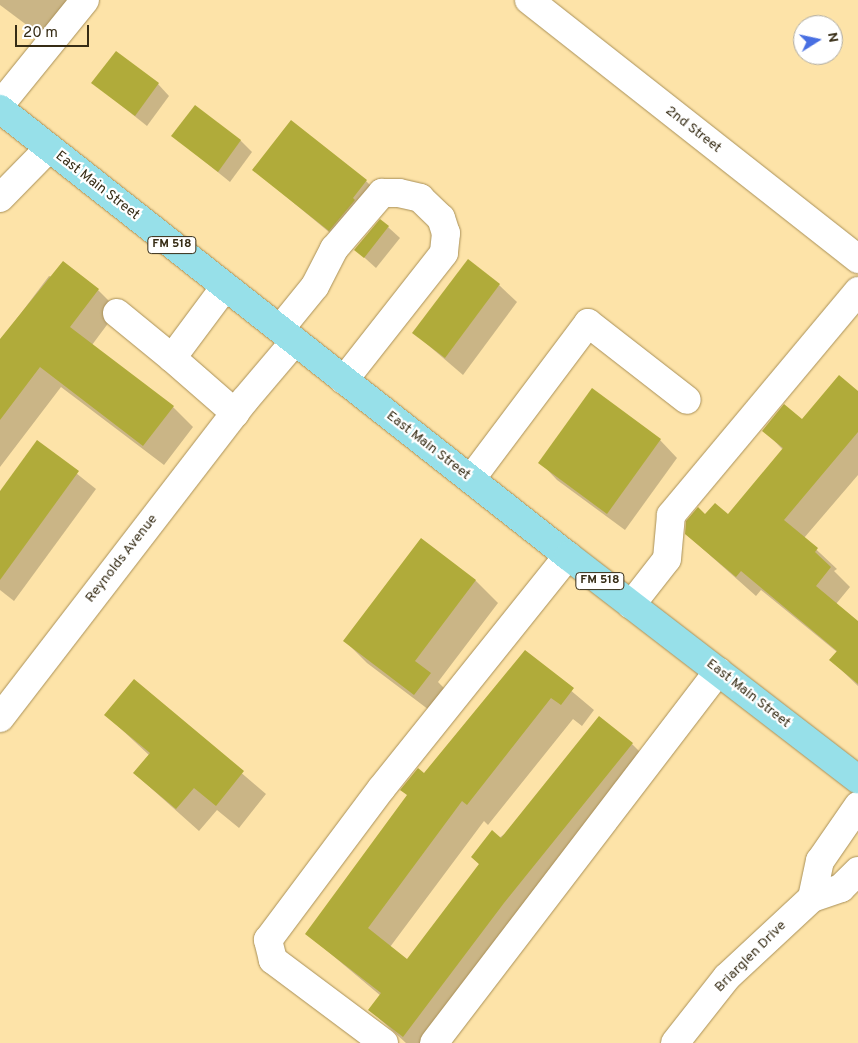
<!DOCTYPE html>
<style>
body{margin:0}
#map{position:relative;width:858px;height:1043px;overflow:hidden;background:#fde3a8;font-family:Overpass,sans-serif}
div>[style]{position:absolute}
.shadow>*{inset:0;background:#0003}
.building>*{inset:0;background:#b0ab3a}
.roads{filter:drop-shadow(0 0 1px #a99058) drop-shadow(0 0 1px #a99058)}
.minor>*{height:28px;margin:-14px;padding:0 14px;transform-origin:14px;border-radius:14px;background:#fff}
.major>*{height:28px;margin:-14px;padding:0 14px;transform-origin:14px;border-radius:14px;background:#97e0e9}
span{translate:-50% -50%;white-space:nowrap;text-align:center;line-height:1.15;-webkit-text-stroke:4.5px #fff;paint-order:stroke}
.shield-label span{padding:1px 4px;background:#fff;border:1px solid;border-radius:4px;-webkit-text-stroke-width:0}
.shield-label{font-size:12px;color:#362c15;font-weight:700}
.street-label{font-size:14px;color:#362c15}
.north{position:absolute;left:793px;top:15px;width:50px;height:50px;box-sizing:border-box;background:#fff;border:1px solid #afaba1;border-radius:50%;rotate:80deg;font-size:14px;font-weight:700;line-height:20px;text-align:center;color:#362c15}
.north::after{content:'';display:block;margin:auto;width:18px;height:22px;background:#486fe2;clip-path:polygon(50% 0,100% 100%,50% 72%,0 100%)}
.scale{position:absolute;left:15px;top:25px;width:74px;height:22px;box-sizing:border-box;border:2px solid #362c15;border-top:0;padding-left:6px;font-size:15px;line-height:18px;white-space:nowrap;color:#362c15;-webkit-text-stroke:4px #fff;paint-order:stroke}
</style>
<div id="map">
<div class="shadow">
<div style="clip-path:polygon(0 0,67px 0,40px 35px,0 5px)"></div>
<div style="clip-path:polygon(93px 83px,158px 84px,169px 96px,147px 126px)"></div>
<div style="clip-path:polygon(173px 136px,240px 140px,252px 152px,230px 182px)"></div>
<div style="clip-path:polygon(254px 170px,366px 181px,383px 198px,347px 247px)"></div>
<div style="clip-path:polygon(388px 227px,400px 238px,376px 268px,356px 250px)"></div>
<div style="clip-path:polygon(49px 276px,98px 290px,118px 310px,92px 345px,173px 407px,193px 427px,164px 465px,61px 387px,0 467px,0 341px)"></div>
<div style="clip-path:polygon(499px 285px,517px 302px,463px 375px,414px 333px)"></div>
<div style="clip-path:polygon(592px 390px,660px 440px,677px 458px,625px 530px,557px 480px,540px 462px)"></div>
<div style="clip-path:polygon(858px 392px,858px 475px,804px 538px,837px 569px,834px 571px,850px 587px,836px 604px,858px 622px,858px 686px,831px 660px,837px 652px,761px 590px,756px 596px,686px 534px,706px 516px,728px 515px,783px 450px,764px 430px,802px 421px)"></div>
<div style="clip-path:polygon(37px 442px,96px 489px,14px 601px,0 590px,0 493px)"></div>
<div style="clip-path:polygon(421px 539px,476px 581px,498px 603px,438px 682px,452px 696px,437px 716px,367px 663px,345px 641px)"></div>
<div style="clip-path:polygon(525px 652px,594px 710px,582px 726px,573px 719px,488px 825px,484px 821px,390px 947px,407px 961px,480px 865px,472px 857px,632px 744px,653px 765px,435px 1043px,406px 1043px,370px 1010px,381px 996px,307px 934px,424px 774px)"></div>
<div style="clip-path:polygon(134px 681px,266px 794px,239px 828px,217px 810px,199px 831px,134px 773px,149px 755px,106px 715px)"></div>
</div>
<div class="building">
<div style="clip-path:polygon(116px 51px,159px 83px,135px 116px,91px 83px)"></div>
<div style="clip-path:polygon(195px 105px,241px 140px,218px 172px,171px 136px)"></div>
<div style="clip-path:polygon(291px 120px,367px 180px,353px 198px,355px 200px,329px 231px,252px 170px)"></div>
<div style="clip-path:polygon(380px 219px,389px 226px,364px 258px,354px 250px)"></div>
<div style="clip-path:polygon(468px 259px,500px 284px,445px 358px,412px 333px)"></div>
<div style="clip-path:polygon(63px 261px,99px 289px,70px 327px,174px 406px,143px 446px,40px 367px,0 420px,0 339px)"></div>
<div style="clip-path:polygon(839px 375px,858px 391px,858px 432px,784px 520px,818px 548px,815px 552px,831px 567px,816px 586px,858px 621px,858px 684px,829px 660px,837px 651px,741px 571px,736px 577px,685px 534px,686px 521px,698px 507px,705px 514px,715px 503px,728px 514px,783px 448px,762px 431px,784px 404px,802px 419px)"></div>
<div style="clip-path:polygon(592px 388px,661px 439px,607px 514px,538px 463px)"></div>
<div style="clip-path:polygon(37px 440px,79px 471px,0 580px,0 491px)"></div>
<div style="clip-path:polygon(421px 538px,476px 580px,415px 661px,431px 673px,414px 695px,343px 641px)"></div>
<div style="clip-path:polygon(525px 650px,574px 688px,561px 705px,551px 698px,467px 805px,462px 801px,368px 928px,407px 959px,479px 864px,471px 857px,492px 830px,501px 838px,599px 716px,633px 743px,504px 903px,403px 1037px,368px 1010px,381px 993px,305px 934px,407px 795px,400px 790px,418px 768px,424px 773px)"></div>
<div style="clip-path:polygon(134px 679px,244px 771px,216px 806px,194px 788px,176px 809px,133px 773px,150px 753px,104px 715px)"></div>
</div>
<div class="roads">
<div class="minor">
<div style="left:529px;top:0;width:419px;rotate:38.2deg"></div>
<div style="left:0;top:105px;width:135px;rotate:-51deg"></div>
<div style="left:0;top:198px;width:70px;rotate:-45.6deg"></div>
<div style="left:117px;top:313px;width:71px;rotate:39.3deg"></div>
<div style="left:172px;top:358px;width:89px;rotate:-53.3deg"></div>
<div style="left:280px;top:329px;width:55px;rotate:-50.9deg"></div>
<div style="left:315px;top:286px;width:42px;rotate:-62.8deg"></div>
<div style="left:334px;top:249px;width:74px;rotate:-49.4deg"></div>
<div style="left:382px;top:193px;width:17px"></div>
<div style="left:399px;top:193px;width:22px;rotate:13deg"></div>
<div style="left:420px;top:198px;width:29px;rotate:44deg"></div>
<div style="left:441px;top:218px;width:16px;rotate:72deg"></div>
<div style="left:446px;top:233px;width:20px;rotate:96deg"></div>
<div style="left:444px;top:253px;width:162px;rotate:128.2deg"></div>
<div style="left:172px;top:358px;width:84px;rotate:41.1deg"></div>
<div style="left:471px;top:479px;width:195px;rotate:-53.1deg"></div>
<div style="left:588px;top:323px;width:125px;rotate:37.9deg"></div>
<div style="left:631px;top:605px;width:58px;rotate:-52deg"></div>
<div style="left:667px;top:559px;width:44px;rotate:-84.8deg"></div>
<div style="left:671px;top:515px;width:292px;rotate:-50.1deg"></div>
<div style="left:0;top:718px;width:401px;rotate:-52.4deg"></div>
<div style="left:245px;top:400px;width:77px;rotate:-49.7deg"></div>
<div style="left:812px;top:898px;width:38px;rotate:-78deg"></div>
<div style="left:820px;top:861px;width:67px;rotate:-55.4deg"></div>
<div style="left:384px;top:1043px;width:139px;rotate:-143.2deg"></div>
<div style="left:273px;top:960px;width:21px;rotate:-104deg"></div>
<div style="left:268px;top:940px;width:189px;rotate:-53.2deg"></div>
<div style="left:381px;top:789px;width:299px;rotate:-51.3deg"></div>
<div style="left:434px;top:1043px;width:468px;rotate:-52.6deg"></div>
<div style="left:675px;top:1043px;width:84px;rotate:-51.8deg"></div>
<div style="left:727px;top:977px;width:116px;rotate:-42.9deg"></div>
<div style="left:812px;top:898px;width:31px;rotate:-19deg"></div>
<div style="left:841px;top:888px;width:24px;rotate:-45deg"></div>
</div>
<div class="major">
<div style="left:0;top:109px;width:723px;rotate:38.2deg"></div>
<div style="left:568px;top:556px;width:366px;rotate:37.6deg"></div>
</div>
</div>
<div class="shield-label">
<span style="left:172px;top:245px">FM 518</span>
<span style="left:600px;top:581px">FM 518</span>
</div>
<div class="street-label">
<span style="left:693px;top:130px;rotate:38deg">2nd Street</span>
<span style="left:97px;top:186px;rotate:38deg">East Main Street</span>
<span style="left:428px;top:446px;rotate:38deg">East Main Street</span>
<span style="left:122px;top:559px;rotate:-52deg">Reynolds Avenue</span>
<span style="left:748px;top:694px;rotate:38deg">East Main Street</span>
<span style="left:751px;top:957px;rotate:-45deg">Briarglen Drive</span>
</div>
<div class="north">N</div>
<div class="scale">20 m</div>
</div>
